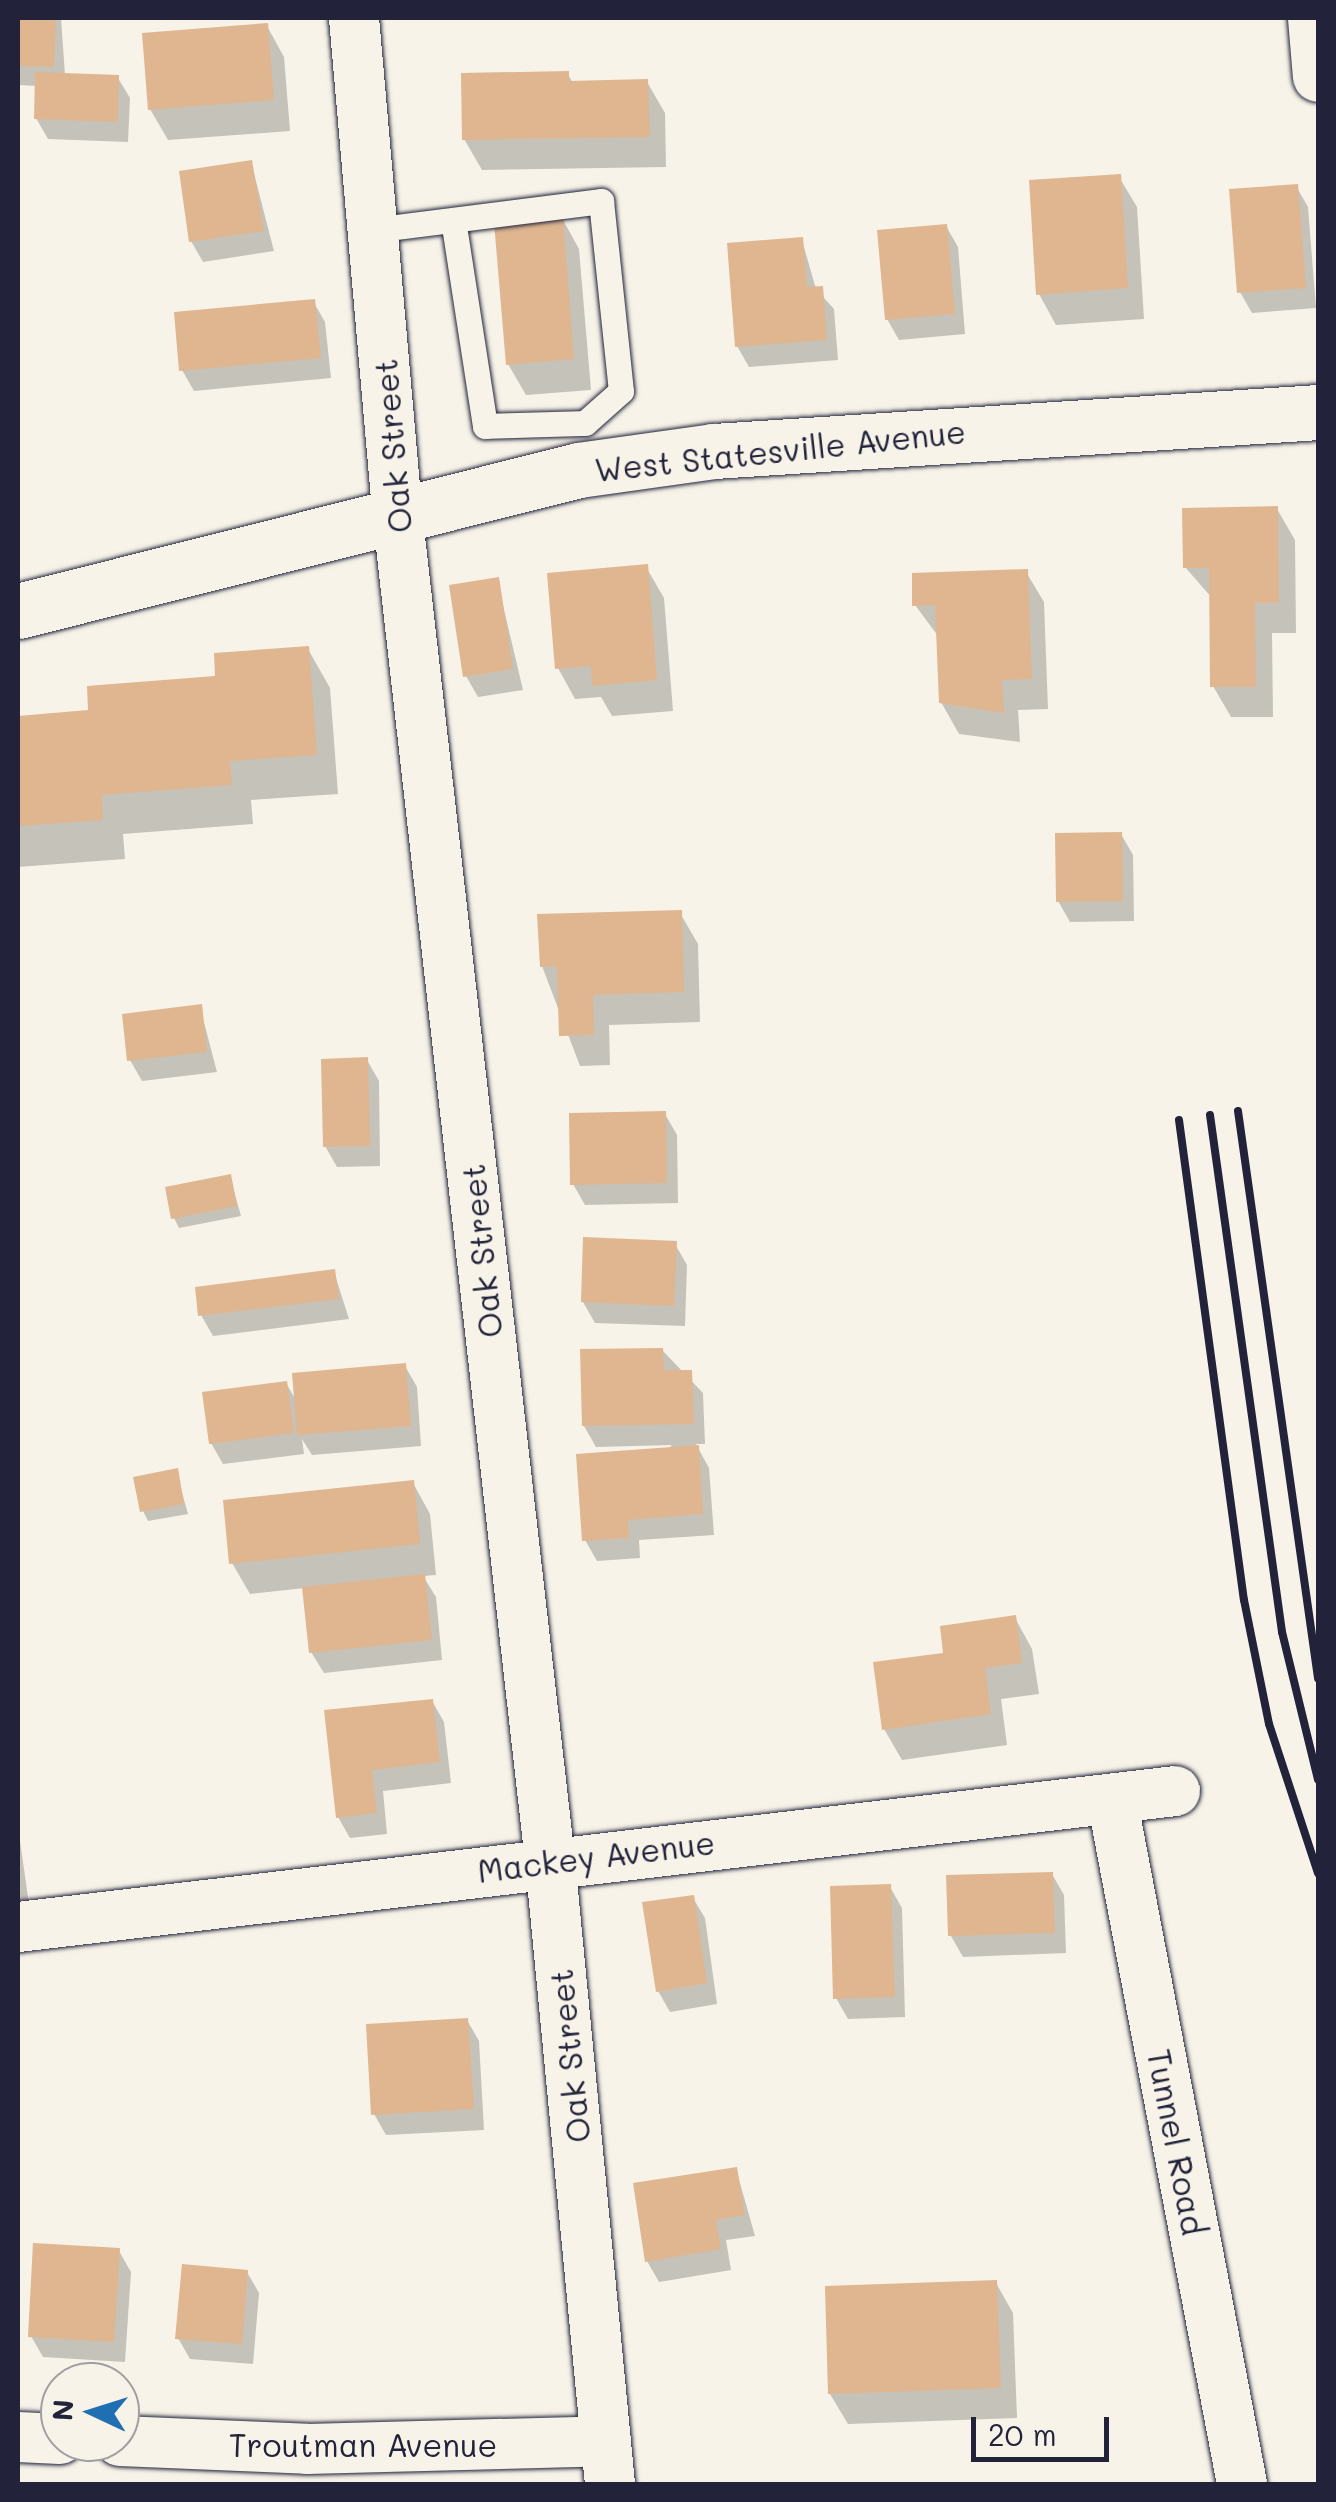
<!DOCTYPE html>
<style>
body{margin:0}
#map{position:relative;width:1336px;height:2502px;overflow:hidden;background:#f7f3e8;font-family:Mali,sans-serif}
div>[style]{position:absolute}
.shadow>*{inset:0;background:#0003}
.building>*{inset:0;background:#dfb68f}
.roads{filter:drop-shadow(0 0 2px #22223b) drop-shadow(0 0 2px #22223b)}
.service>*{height:25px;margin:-12.5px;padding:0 12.5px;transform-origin:12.5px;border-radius:12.5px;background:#f7f3e8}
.minor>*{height:50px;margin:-25px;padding:0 25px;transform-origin:25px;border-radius:25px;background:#f7f3e8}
.tertiary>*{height:55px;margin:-27.5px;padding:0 27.5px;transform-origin:27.5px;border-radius:27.5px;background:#f7f3e8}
.rail>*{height:8px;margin:-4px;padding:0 4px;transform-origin:4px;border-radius:4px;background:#22223b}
span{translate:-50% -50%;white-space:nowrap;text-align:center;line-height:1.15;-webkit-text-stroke:9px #f7f3e8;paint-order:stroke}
.street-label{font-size:32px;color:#22223b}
.frame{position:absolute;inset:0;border:20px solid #22223b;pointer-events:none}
.north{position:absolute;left:40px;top:2362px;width:100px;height:100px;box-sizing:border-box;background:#f7f3e8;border:2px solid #a29fa3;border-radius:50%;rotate:274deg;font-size:28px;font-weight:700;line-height:40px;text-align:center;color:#22223b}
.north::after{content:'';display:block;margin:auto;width:35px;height:45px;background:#1f6fb2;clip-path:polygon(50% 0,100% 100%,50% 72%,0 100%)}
.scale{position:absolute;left:971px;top:2417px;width:138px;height:45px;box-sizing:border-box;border:5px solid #22223b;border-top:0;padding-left:12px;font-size:30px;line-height:35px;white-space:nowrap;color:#22223b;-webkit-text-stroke:8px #f7f3e8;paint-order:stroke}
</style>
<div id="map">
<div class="shadow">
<div style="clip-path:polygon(18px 18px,61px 18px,65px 75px,118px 78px,130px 98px,128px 142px,48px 139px,36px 118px,37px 86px,18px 85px)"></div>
<div style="clip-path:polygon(267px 26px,284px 57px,290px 131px,168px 140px,150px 109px)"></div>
<div style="clip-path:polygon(567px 73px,573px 83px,647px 82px,665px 113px,666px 167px,482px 170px,464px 139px)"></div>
<div style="clip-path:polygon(251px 162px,274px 251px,203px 262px,191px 241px)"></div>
<div style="clip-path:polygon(1119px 177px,1137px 207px,1144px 319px,1056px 325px,1039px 294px)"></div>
<div style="clip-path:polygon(1296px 186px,1308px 207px,1316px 308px,1252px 313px,1240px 292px)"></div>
<div style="clip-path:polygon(562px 218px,579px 249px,591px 390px,526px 395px,508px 364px)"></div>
<div style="clip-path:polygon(946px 226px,958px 247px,965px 334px,899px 340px,887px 319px)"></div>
<div style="clip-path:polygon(802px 240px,816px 289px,834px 309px,838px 360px,749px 367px,737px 346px)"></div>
<div style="clip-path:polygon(313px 301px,325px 322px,331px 378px,194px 391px,182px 370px)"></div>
<div style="clip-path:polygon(1277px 509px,1295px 540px,1296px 633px,1272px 633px,1273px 717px,1231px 717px,1213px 686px,1212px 598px,1185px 567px)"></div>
<div style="clip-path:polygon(646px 567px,664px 598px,673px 711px,612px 716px,601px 697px,575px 699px,558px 668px)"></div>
<div style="clip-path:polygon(1026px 572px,1044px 602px,1048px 709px,1018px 710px,1020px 742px,959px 734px,941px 702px,938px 636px,915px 605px)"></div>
<div style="clip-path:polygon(497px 580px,523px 690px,478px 697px,466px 676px)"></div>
<div style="clip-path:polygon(308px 649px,330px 688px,338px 794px,251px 800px,253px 824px,123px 834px,125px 859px,18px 867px,18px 718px,91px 712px)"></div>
<div style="clip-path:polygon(1121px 834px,1133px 855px,1134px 921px,1070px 922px,1058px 901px)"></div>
<div style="clip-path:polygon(680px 913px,698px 944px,700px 1022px,609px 1025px,610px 1065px,580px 1066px,542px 966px)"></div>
<div style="clip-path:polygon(200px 1007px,217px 1072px,142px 1081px,130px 1060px)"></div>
<div style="clip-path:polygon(367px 1060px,379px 1081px,380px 1166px,337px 1167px,325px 1146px)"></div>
<div style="clip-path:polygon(665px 1114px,677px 1135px,678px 1203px,585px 1205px,573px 1184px)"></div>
<div style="clip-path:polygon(230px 1177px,241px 1216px,179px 1228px,174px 1218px)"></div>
<div style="clip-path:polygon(675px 1244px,687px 1265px,685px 1326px,595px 1323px,583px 1302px)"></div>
<div style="clip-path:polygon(334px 1272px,349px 1319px,213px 1336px,201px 1315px)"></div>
<div style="clip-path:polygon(662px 1350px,703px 1393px,705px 1444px,696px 1444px,709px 1468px,714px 1535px,639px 1540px,640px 1558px,597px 1561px,585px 1540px,672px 1445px,596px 1447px,584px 1426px)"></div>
<div style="clip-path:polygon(405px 1366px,417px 1387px,421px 1446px,312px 1455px,302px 1439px,304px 1454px,223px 1464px,211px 1443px,286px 1383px,297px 1402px)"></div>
<div style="clip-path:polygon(176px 1471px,188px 1514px,148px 1521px,143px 1511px)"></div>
<div style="clip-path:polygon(413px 1483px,430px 1514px,436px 1575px,423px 1576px,436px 1597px,442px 1660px,324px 1673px,311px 1652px,305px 1588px,250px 1594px,232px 1563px)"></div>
<div style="clip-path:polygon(1015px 1618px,1032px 1649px,1039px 1694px,1001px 1699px,1007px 1745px,902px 1760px,884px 1729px,946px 1655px)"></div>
<div style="clip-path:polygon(432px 1701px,444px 1722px,451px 1783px,383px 1791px,387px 1834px,350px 1838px,338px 1817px,327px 1713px)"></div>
<div style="clip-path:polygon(18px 1827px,31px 1918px,18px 1919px)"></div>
<div style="clip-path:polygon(1052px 1874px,1064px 1895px,1066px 1953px,963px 1957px,951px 1936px)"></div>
<div style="clip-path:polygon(890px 1887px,902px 1908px,905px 2017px,848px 2019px,836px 1998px)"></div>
<div style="clip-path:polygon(693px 1898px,705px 1918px,717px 2004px,670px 2012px,658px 1991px)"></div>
<div style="clip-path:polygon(467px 2020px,479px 2041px,484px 2130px,386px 2135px,374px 2114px)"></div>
<div style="clip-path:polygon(736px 2169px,755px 2236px,726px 2240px,731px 2270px,659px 2282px,647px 2261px)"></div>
<div style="clip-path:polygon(119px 2251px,131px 2272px,125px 2362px,43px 2357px,31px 2336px)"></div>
<div style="clip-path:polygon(247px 2272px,259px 2293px,253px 2364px,190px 2359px,178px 2338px)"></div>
<div style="clip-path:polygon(996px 2283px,1013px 2313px,1017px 2418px,848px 2424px,830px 2394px)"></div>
</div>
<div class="building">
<div style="clip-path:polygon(18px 18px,56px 18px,54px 67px,18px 66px)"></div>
<div style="clip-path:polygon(268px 23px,274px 100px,148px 110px,142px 33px)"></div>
<div style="clip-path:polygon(569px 71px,569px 81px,648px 79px,650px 137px,462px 140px,461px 73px)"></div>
<div style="clip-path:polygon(35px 72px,119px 75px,118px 122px,34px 119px)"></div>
<div style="clip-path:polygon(252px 160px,264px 231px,189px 242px,179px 171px)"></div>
<div style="clip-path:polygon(1121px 174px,1128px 288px,1036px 295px,1029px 180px)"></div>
<div style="clip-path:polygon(1298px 184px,1306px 288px,1237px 293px,1229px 189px)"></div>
<div style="clip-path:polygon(563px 216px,574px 359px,506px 365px,494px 222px)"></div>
<div style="clip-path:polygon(947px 224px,955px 314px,885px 320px,877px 230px)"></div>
<div style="clip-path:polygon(803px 237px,807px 287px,823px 286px,827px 340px,735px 347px,727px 243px)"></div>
<div style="clip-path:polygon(315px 299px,321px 358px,179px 371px,174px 312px)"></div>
<div style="clip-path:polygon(1278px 506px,1279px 603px,1255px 603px,1256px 687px,1210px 687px,1209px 568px,1183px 568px,1182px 508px)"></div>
<div style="clip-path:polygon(648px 564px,657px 680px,592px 686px,591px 666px,555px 669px,547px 573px)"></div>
<div style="clip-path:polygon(1028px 569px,1032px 679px,1002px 680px,1004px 713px,939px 703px,935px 605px,912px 606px,912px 573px)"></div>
<div style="clip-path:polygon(499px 577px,513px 669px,463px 677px,449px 585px)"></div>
<div style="clip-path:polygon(309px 646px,317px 755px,230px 761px,232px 785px,102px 795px,103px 820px,18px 826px,18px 716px,88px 710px,87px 686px,215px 676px,214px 653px)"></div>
<div style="clip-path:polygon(1122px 832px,1123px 901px,1056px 902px,1055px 833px)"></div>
<div style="clip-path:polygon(682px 910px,684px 992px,593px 995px,594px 1035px,559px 1036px,557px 966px,540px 967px,537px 914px)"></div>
<div style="clip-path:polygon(202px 1004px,207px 1052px,127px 1061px,122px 1014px)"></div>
<div style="clip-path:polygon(368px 1057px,370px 1146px,323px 1147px,321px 1059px)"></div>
<div style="clip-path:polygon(666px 1111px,667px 1183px,570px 1185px,569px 1113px)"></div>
<div style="clip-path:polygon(231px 1174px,237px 1206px,171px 1219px,165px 1187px)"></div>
<div style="clip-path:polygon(583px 1237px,677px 1241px,674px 1306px,581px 1302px)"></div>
<div style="clip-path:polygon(335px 1269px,339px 1299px,198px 1316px,195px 1287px)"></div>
<div style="clip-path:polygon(663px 1348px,664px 1370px,692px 1370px,694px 1424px,582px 1426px,580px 1349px)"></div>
<div style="clip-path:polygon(406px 1363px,411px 1426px,297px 1435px,292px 1373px)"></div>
<div style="clip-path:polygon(287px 1381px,294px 1433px,209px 1444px,202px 1392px)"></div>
<div style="clip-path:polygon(699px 1445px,703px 1514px,628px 1520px,629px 1538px,582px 1541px,576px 1454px)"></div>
<div style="clip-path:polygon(178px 1468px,184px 1504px,140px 1512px,133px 1477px)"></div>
<div style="clip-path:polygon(414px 1480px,420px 1544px,229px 1564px,223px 1500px)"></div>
<div style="clip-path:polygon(425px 1574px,432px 1640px,309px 1653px,302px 1587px)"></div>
<div style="clip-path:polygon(1016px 1615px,1022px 1663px,985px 1668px,991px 1714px,882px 1730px,873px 1662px,943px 1653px,940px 1626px)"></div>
<div style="clip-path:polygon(433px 1699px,440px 1762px,372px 1770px,377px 1813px,336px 1818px,324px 1710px)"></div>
<div style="clip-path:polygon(1053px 1872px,1055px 1933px,948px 1936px,946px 1875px)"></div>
<div style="clip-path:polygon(891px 1884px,895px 1997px,833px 1999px,830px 1886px)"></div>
<div style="clip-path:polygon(694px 1895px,707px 1983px,656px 1992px,642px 1902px)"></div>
<div style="clip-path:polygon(468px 2018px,474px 2109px,371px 2115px,366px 2024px)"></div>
<div style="clip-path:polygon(737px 2167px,745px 2215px,716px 2220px,721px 2249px,645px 2262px,633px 2183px)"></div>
<div style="clip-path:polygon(33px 2243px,120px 2248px,114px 2342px,28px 2337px)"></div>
<div style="clip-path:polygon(182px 2264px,248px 2270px,242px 2344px,175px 2339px)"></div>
<div style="clip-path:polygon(997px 2280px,1001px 2388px,828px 2394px,825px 2286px)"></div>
</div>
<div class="roads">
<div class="service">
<div style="left:372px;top:230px;width:231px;rotate:-7.2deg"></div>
<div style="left:601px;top:201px;width:191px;rotate:84deg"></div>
<div style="left:621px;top:391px;width:48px;rotate:138.4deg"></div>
<div style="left:585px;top:423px;width:100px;rotate:178.3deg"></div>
<div style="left:485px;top:426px;width:208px;rotate:-98.8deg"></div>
</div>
<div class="minor">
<div style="left:354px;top:18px;width:495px;rotate:85deg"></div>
<div style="left:397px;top:511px;width:1358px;rotate:83.53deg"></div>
<div style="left:550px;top:1860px;width:627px;rotate:84.51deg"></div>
<div style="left:1313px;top:18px;width:59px;rotate:85.2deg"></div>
<div style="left:1112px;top:1799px;width:697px;rotate:79.25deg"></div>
<div style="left:18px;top:1927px;width:1165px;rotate:-6.7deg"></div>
<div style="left:18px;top:2437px;width:42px;rotate:2.7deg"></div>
<div style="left:120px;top:2441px;width:187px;rotate:2.4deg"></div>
<div style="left:307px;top:2449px;width:299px;rotate:-1.5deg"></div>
</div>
<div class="tertiary">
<div style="left:18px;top:611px;width:578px;rotate:-14.11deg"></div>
<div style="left:579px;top:470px;width:136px;rotate:-8deg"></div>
<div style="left:714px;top:451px;width:605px;rotate:-3.69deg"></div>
</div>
</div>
<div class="rail">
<div style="left:1238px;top:1111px;width:573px;rotate:81.97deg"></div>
<div style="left:1210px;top:1115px;width:522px;rotate:82.07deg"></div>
<div style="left:1282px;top:1632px;width:152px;rotate:76.3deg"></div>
<div style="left:1179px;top:1120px;width:484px;rotate:82.3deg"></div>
<div style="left:1244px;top:1600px;width:126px;rotate:78.6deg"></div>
<div style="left:1269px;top:1724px;width:157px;rotate:71.8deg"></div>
</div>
<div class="street-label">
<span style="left:392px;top:446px;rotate:-95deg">Oak Street</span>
<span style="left:780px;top:450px;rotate:-6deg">West Statesville Avenue</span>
<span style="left:481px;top:1251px;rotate:-96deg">Oak Street</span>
<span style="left:596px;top:1856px;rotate:-7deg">Mackey Avenue</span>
<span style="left:569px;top:2056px;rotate:-96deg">Oak Street</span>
<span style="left:1177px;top:2142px;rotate:79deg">Tunnel Road</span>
<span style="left:363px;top:2444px">Troutman Avenue</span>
</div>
<div class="frame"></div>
<div class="north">N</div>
<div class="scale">20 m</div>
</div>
